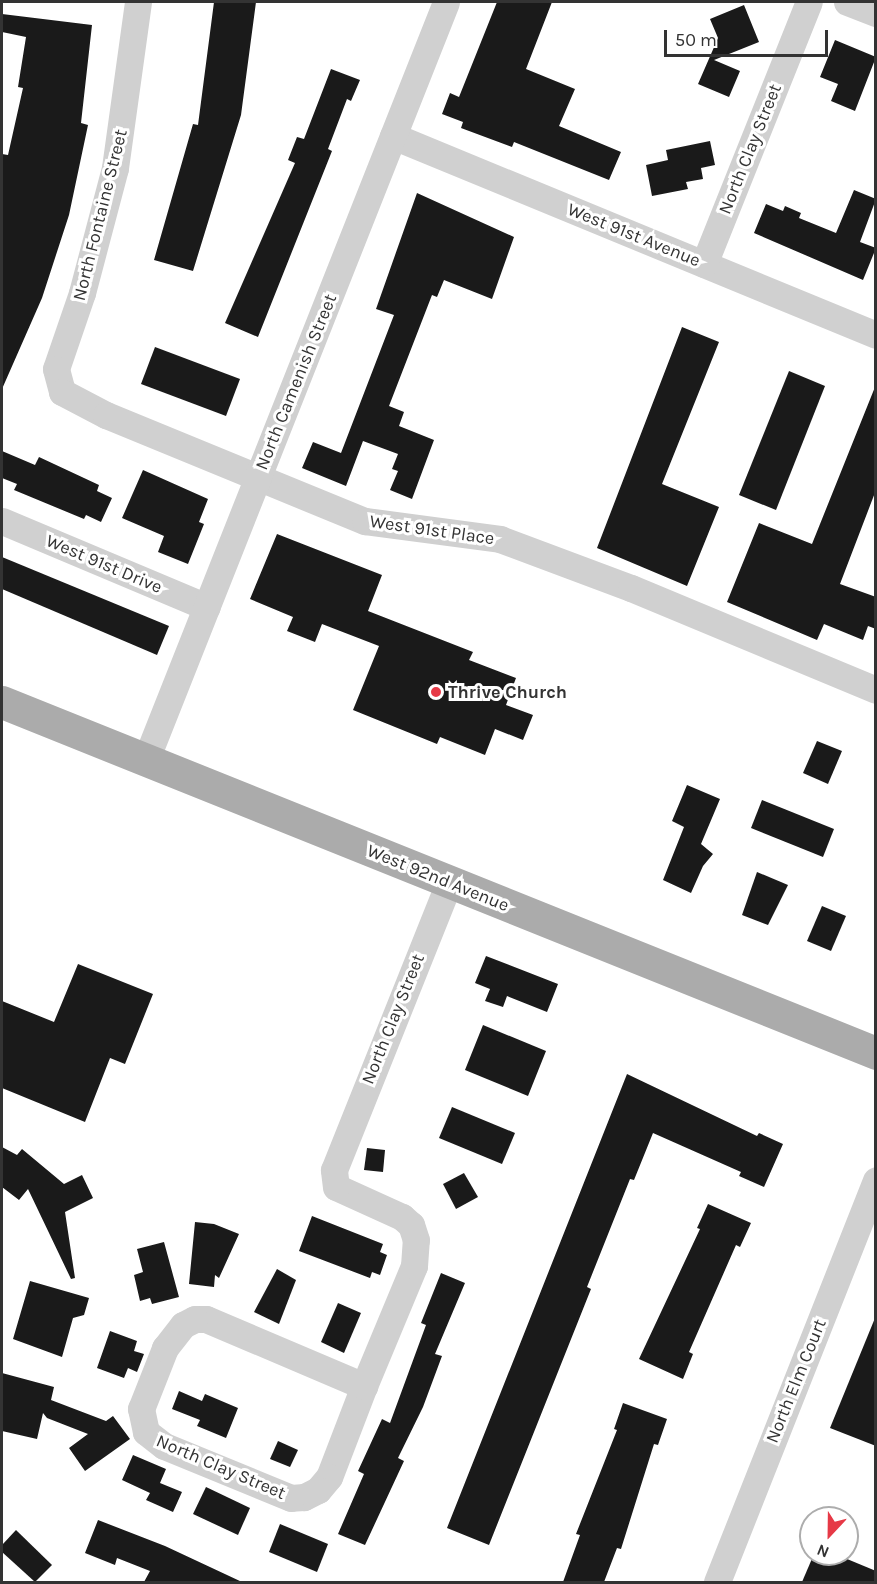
<!DOCTYPE html>
<style>
body{margin:0}
#map{position:relative;width:877px;height:1584px;overflow:hidden;background:#fff;font-family:Karla,sans-serif}
div>[style]{position:absolute}
.building>*{inset:0;background:#1a1a1a}
.minor>*{height:27px;margin:-13.5px;padding:0 13.5px;transform-origin:13.5px;border-radius:13.5px;background:#d0d0d0}
.major>*{height:33px;margin:-16.5px;padding:0 16.5px;transform-origin:16.5px;border-radius:16.5px;background:#ababab}
.dots>*{width:16px;height:16px;translate:-50% -50%;box-sizing:border-box;border:3px solid #fff;border-radius:50%}
span{translate:-50% -50%;white-space:nowrap;text-align:center;line-height:1.15;-webkit-text-stroke:6px #fff;paint-order:stroke}
.street-label{font-size:18px;color:#333}
.poi-label{font-size:18px;color:#333;font-weight:700}
.left{translate:0 -50%;text-align:left}
.frame{position:absolute;inset:0;border:3px solid #333;pointer-events:none}
.north{position:absolute;left:799px;top:1506px;width:60px;height:60px;box-sizing:border-box;background:#fff;border:2px solid #adadad;border-radius:50%;rotate:202deg;font-size:16px;font-weight:700;line-height:24px;text-align:center;color:#333}
.north::after{content:'';display:block;margin:auto;width:21px;height:27px;background:#e63946;clip-path:polygon(50% 0,100% 100%,50% 72%,0 100%)}
.scale{position:absolute;left:664px;top:30px;width:164px;height:27px;box-sizing:border-box;border:3px solid #333;border-top:0;padding-left:8px;font-size:18px;line-height:21px;white-space:nowrap;color:#333;-webkit-text-stroke:4px #fff;paint-order:stroke}
</style>
<div id="map">
<div class="building">
<div style="clip-path:polygon(214px 2px,256px 2px,241px 115px,193px 271px,154px 260px,193px 124px,198px 125px)"></div>
<div style="clip-path:polygon(497px 2px,552px 2px,526px 69px,575px 89px,559px 126px,621px 152px,609px 180px,514px 142px,512px 147px,461px 128px,463px 122px,442px 114px,450px 93px,459px 97px)"></div>
<div style="clip-path:polygon(744px 5px,759px 42px,714px 60px,740px 71px,729px 97px,698px 84px,718px 38px,710px 19px)"></div>
<div style="clip-path:polygon(2px 14px,92px 25px,81px 123px,88px 125px,69px 215px,42px 298px,2px 389px,2px 154px,8px 155px,23px 88px,18px 87px,26px 37px,2px 32px)"></div>
<div style="clip-path:polygon(835px 40px,876px 57px,855px 111px,831px 101px,838px 84px,820px 77px)"></div>
<div style="clip-path:polygon(331px 69px,360px 80px,351px 101px,347px 99px,328px 149px,332px 151px,258px 337px,225px 323px,295px 163px,288px 160px,297px 137px,304px 139px)"></div>
<div style="clip-path:polygon(710px 141px,715px 165px,701px 168px,703px 179px,686px 182px,688px 189px,652px 196px,646px 165px,668px 160px,666px 150px)"></div>
<div style="clip-path:polygon(854px 190px,876px 199px,860px 242px,876px 248px,863px 280px,754px 233px,766px 204px,783px 211px,785px 206px,801px 213px,799px 218px,836px 233px)"></div>
<div style="clip-path:polygon(417px 193px,514px 237px,492px 299px,444px 280px,437px 297px,432px 295px,389px 406px,404px 412px,399px 426px,434px 440px,412px 499px,390px 490px,398px 471px,392px 469px,398px 454px,363px 441px,346px 486px,302px 468px,313px 442px,341px 453px,394px 315px,376px 309px)"></div>
<div style="clip-path:polygon(682px 327px,719px 342px,662px 484px,719px 507px,687px 586px,597px 548px)"></div>
<div style="clip-path:polygon(155px 347px,240px 379px,226px 416px,141px 384px)"></div>
<div style="clip-path:polygon(789px 371px,825px 386px,776px 510px,739px 495px)"></div>
<div style="clip-path:polygon(875px 387px,876px 490px,840px 584px,876px 597px,876px 629px,868px 626px,863px 640px,824px 624px,817px 640px,727px 602px,759px 523px,812px 544px)"></div>
<div style="clip-path:polygon(2px 451px,35px 465px,39px 457px,99px 485px,97px 491px,112px 498px,101px 522px,86px 515px,84px 519px,14px 490px,17px 484px,2px 478px)"></div>
<div style="clip-path:polygon(143px 470px,208px 499px,199px 522px,204px 524px,188px 564px,158px 552px,164px 536px,122px 518px)"></div>
<div style="clip-path:polygon(277px 534px,382px 575px,368px 611px,473px 652px,469px 660px,516px 678px,506px 705px,533px 715px,523px 740px,495px 729px,485px 755px,440px 737px,437px 744px,353px 710px,379px 646px,322px 624px,315px 642px,287px 631px,293px 617px,250px 599px)"></div>
<div style="clip-path:polygon(2px 557px,169px 626px,157px 655px,2px 589px)"></div>
<div style="clip-path:polygon(817px 741px,842px 751px,828px 784px,803px 773px)"></div>
<div style="clip-path:polygon(687px 785px,720px 799px,701px 844px,713px 854px,703px 866px,691px 893px,663px 880px,684px 827px,672px 821px)"></div>
<div style="clip-path:polygon(762px 800px,834px 829px,823px 857px,751px 828px)"></div>
<div style="clip-path:polygon(757px 872px,788px 885px,768px 925px,742px 915px)"></div>
<div style="clip-path:polygon(822px 906px,846px 916px,831px 951px,807px 941px)"></div>
<div style="clip-path:polygon(486px 956px,558px 984px,547px 1012px,507px 996px,503px 1007px,485px 1001px,490px 989px,475px 983px)"></div>
<div style="clip-path:polygon(78px 964px,153px 994px,125px 1064px,110px 1058px,85px 1122px,2px 1088px,2px 1001px,54px 1022px)"></div>
<div style="clip-path:polygon(483px 1025px,546px 1051px,528px 1096px,465px 1070px)"></div>
<div style="clip-path:polygon(627px 1074px,757px 1136px,759px 1133px,783px 1144px,764px 1187px,739px 1176px,741px 1172px,653px 1133px,634px 1180px,630px 1179px,587px 1287px,591px 1289px,489px 1545px,447px 1528px)"></div>
<div style="clip-path:polygon(452px 1107px,515px 1133px,502px 1164px,439px 1138px)"></div>
<div style="clip-path:polygon(2px 1147px,17px 1155px,22px 1149px,64px 1184px,82px 1175px,93px 1198px,65px 1212px,75px 1278px,71px 1279px,28px 1189px,19px 1200px,2px 1187px)"></div>
<div style="clip-path:polygon(367px 1148px,385px 1150px,383px 1172px,364px 1170px)"></div>
<div style="clip-path:polygon(464px 1173px,478px 1197px,456px 1209px,443px 1184px)"></div>
<div style="clip-path:polygon(708px 1204px,751px 1223px,740px 1247px,736px 1245px,689px 1352px,693px 1354px,683px 1379px,639px 1359px,700px 1229px,697px 1228px)"></div>
<div style="clip-path:polygon(312px 1216px,383px 1244px,380px 1252px,387px 1255px,380px 1275px,372px 1272px,370px 1278px,299px 1251px)"></div>
<div style="clip-path:polygon(195px 1222px,214px 1224px,239px 1234px,219px 1278px,215px 1275px,214px 1287px,189px 1284px)"></div>
<div style="clip-path:polygon(164px 1242px,179px 1297px,152px 1304px,150px 1298px,140px 1301px,134px 1275px,143px 1272px,137px 1249px)"></div>
<div style="clip-path:polygon(277px 1269px,296px 1280px,279px 1324px,254px 1312px)"></div>
<div style="clip-path:polygon(441px 1273px,465px 1283px,435px 1354px,442px 1356px,423px 1407px,398px 1458px,404px 1461px,365px 1545px,338px 1534px,364px 1474px,358px 1471px,382px 1419px,390px 1423px,426px 1325px,421px 1323px)"></div>
<div style="clip-path:polygon(30px 1281px,89px 1298px,84px 1315px,73px 1318px,62px 1357px,13px 1339px)"></div>
<div style="clip-path:polygon(338px 1303px,361px 1313px,344px 1353px,321px 1342px)"></div>
<div style="clip-path:polygon(875px 1318px,876px 1318px,876px 1446px,830px 1428px)"></div>
<div style="clip-path:polygon(110px 1331px,137px 1341px,134px 1351px,144px 1354px,137px 1372px,128px 1368px,124px 1378px,97px 1368px)"></div>
<div style="clip-path:polygon(2px 1373px,54px 1387px,51px 1400px,106px 1421px,113px 1416px,130px 1439px,85px 1471px,69px 1448px,88px 1434px,47px 1418px,43px 1413px,37px 1439px,2px 1431px)"></div>
<div style="clip-path:polygon(179px 1391px,202px 1401px,205px 1394px,238px 1408px,226px 1438px,197px 1426px,200px 1420px,172px 1409px)"></div>
<div style="clip-path:polygon(623px 1403px,667px 1419px,658px 1445px,654px 1444px,621px 1549px,617px 1548px,604px 1582px,563px 1582px,580px 1535px,576px 1534px,617px 1430px,614px 1429px)"></div>
<div style="clip-path:polygon(278px 1441px,298px 1450px,290px 1467px,270px 1459px)"></div>
<div style="clip-path:polygon(133px 1455px,166px 1469px,160px 1483px,182px 1492px,173px 1512px,146px 1500px,150px 1493px,122px 1480px)"></div>
<div style="clip-path:polygon(206px 1487px,250px 1508px,238px 1535px,193px 1514px)"></div>
<div style="clip-path:polygon(98px 1520px,165px 1546px,242px 1582px,144px 1582px,150px 1571px,117px 1558px,115px 1565px,85px 1553px)"></div>
<div style="clip-path:polygon(280px 1524px,328px 1544px,317px 1572px,269px 1552px)"></div>
<div style="clip-path:polygon(16px 1530px,52px 1565px,35px 1582px,2px 1552px,2px 1545px)"></div>
<div style="clip-path:polygon(814px 1554px,835px 1554px,876px 1571px,876px 1582px,802px 1582px)"></div>
</div>
<div class="minor">
<div style="left:138px;top:2px;width:168px;rotate:97.9deg"></div>
<div style="left:115px;top:168px;width:129px;rotate:104.8deg"></div>
<div style="left:82px;top:293px;width:80px;rotate:108.9deg"></div>
<div style="left:56px;top:369px;width:24px;rotate:75deg"></div>
<div style="left:62px;top:392px;width:50px;rotate:27.6deg"></div>
<div style="left:106px;top:415px;width:280px;rotate:22.3deg"></div>
<div style="left:365px;top:521px;width:136px;rotate:7.6deg"></div>
<div style="left:500px;top:539px;width:140px;rotate:20.5deg"></div>
<div style="left:631px;top:588px;width:265px;rotate:22.6deg"></div>
<div style="left:847px;top:2px;width:31px;rotate:21deg"></div>
<div style="left:393px;top:136px;width:522px;rotate:22.39deg"></div>
<div style="left:704px;top:264px;width:282px;rotate:-68.2deg"></div>
<div style="left:2px;top:521px;width:222px;rotate:22.8deg"></div>
<div style="left:145px;top:762px;width:817px;rotate:-68.39deg"></div>
<div style="left:195px;top:1319px;width:11px"></div>
<div style="left:206px;top:1319px;width:172px;rotate:23deg"></div>
<div style="left:364px;top:1386px;width:97px;rotate:111deg"></div>
<div style="left:329px;top:1477px;width:17px;rotate:130deg"></div>
<div style="left:318px;top:1490px;width:16px;rotate:153deg"></div>
<div style="left:304px;top:1497px;width:13px;rotate:176deg"></div>
<div style="left:291px;top:1498px;width:137px;rotate:-157.7deg"></div>
<div style="left:164px;top:1446px;width:23px;rotate:-142deg"></div>
<div style="left:146px;top:1432px;width:24px;rotate:-102deg"></div>
<div style="left:141px;top:1409px;width:66px;rotate:-68.5deg"></div>
<div style="left:165px;top:1348px;width:29px;rotate:-52deg"></div>
<div style="left:183px;top:1325px;width:13px;rotate:-27deg"></div>
<div style="left:364px;top:1386px;width:130px;rotate:-67.4deg"></div>
<div style="left:414px;top:1266px;width:26px;rotate:-86deg"></div>
<div style="left:416px;top:1240px;width:16px;rotate:-108deg"></div>
<div style="left:411px;top:1225px;width:12px;rotate:-138deg"></div>
<div style="left:402px;top:1217px;width:72px;rotate:-155.6deg"></div>
<div style="left:336px;top:1187px;width:17px;rotate:-97deg"></div>
<div style="left:334px;top:1170px;width:310px;rotate:-68.2deg"></div>
<div style="left:717px;top:1582px;width:432px;rotate:-68.4deg"></div>
</div>
<div class="major">
<div style="left:2px;top:702px;width:942px;rotate:21.88deg"></div>
</div>
<div class="dots">
<div style="left:436px;top:692px;background:#e63946"></div>
</div>
<div class="street-label">
<span style="left:750px;top:149px;rotate:-68deg">North Clay Street</span>
<span style="left:100px;top:215px;rotate:-76deg">North Fontaine Street</span>
<span style="left:634px;top:235px;rotate:22deg">West 91st Avenue</span>
<span style="left:296px;top:382px;rotate:-68deg">North Camenish Street</span>
<span style="left:432px;top:530px;rotate:8deg">West 91st Place</span>
<span style="left:104px;top:564px;rotate:23deg">West 91st Drive</span>
<span style="left:438px;top:878px;rotate:22deg">West 92nd Avenue</span>
<span style="left:393px;top:1019px;rotate:-68deg">North Clay Street</span>
<span style="left:796px;top:1381px;rotate:-68deg">North Elm Court</span>
<span style="left:221px;top:1467px;rotate:23deg">North Clay Street</span>
</div>
<div class="poi-label">
<span class="left" style="left:448px;top:692px">Thrive Church</span>
</div>
<div class="frame"></div>
<div class="north">N</div>
<div class="scale">50 m</div>
</div>
